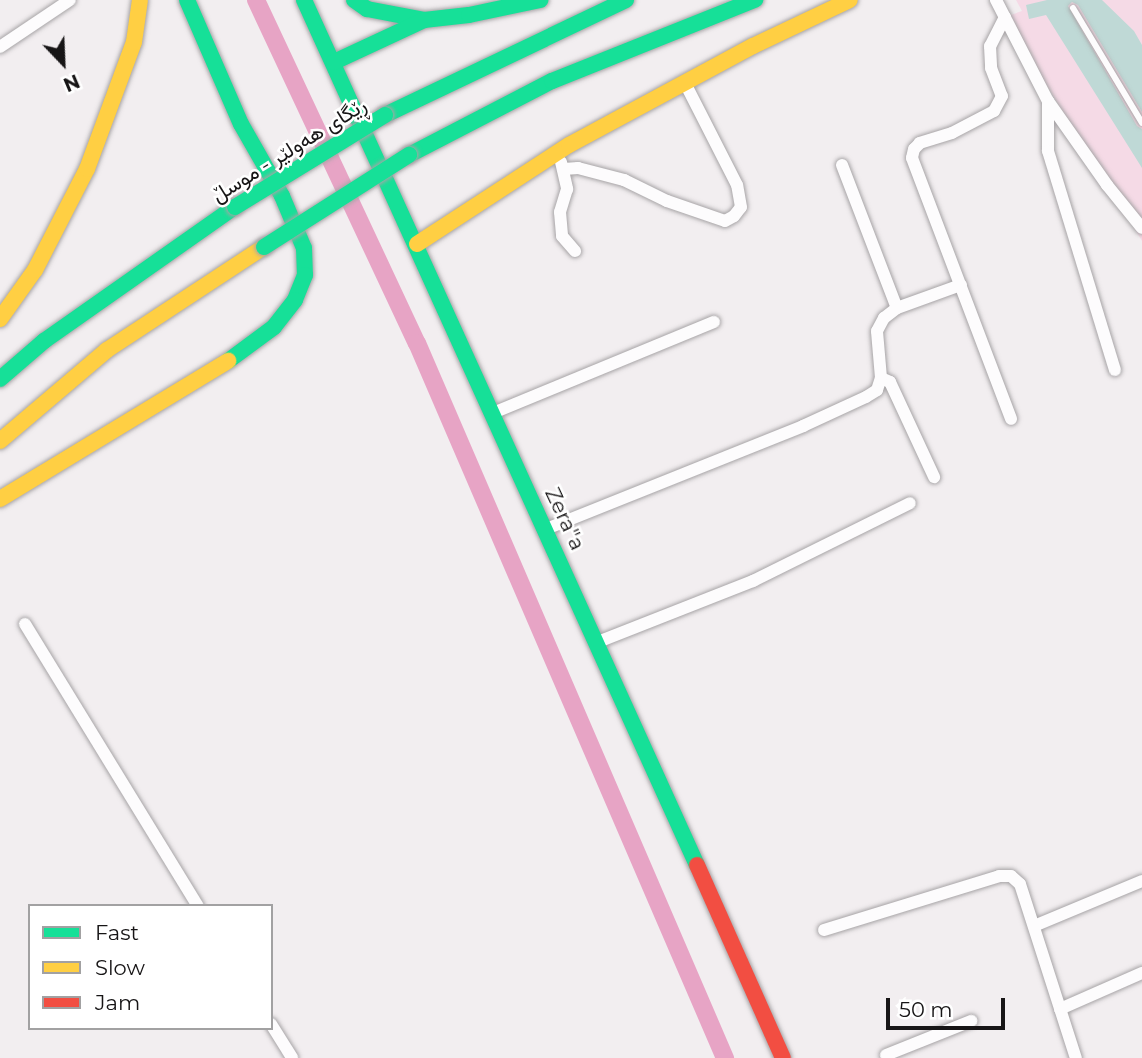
<!DOCTYPE html>
<meta charset="utf-8">
<style>
body{margin:0}
#map{position:relative;width:1142px;height:1058px;overflow:hidden;background:#f2eef0;font-family:Montserrat,Vazirmatn,sans-serif}
div>[style]{position:absolute}
.green>*{inset:0;background:#f5dae6}
.canal>*{height:18px;margin:-9px;padding:0 9px;transform-origin:9px;border-radius:9px;background:#e7a4c5}
.building>*{inset:0;background:#bfd9d6}
.roads{filter:drop-shadow(0 0 2px #a7a4a6) drop-shadow(0 0 2px #a7a4a6)}
.lane>*{height:6px;margin:-3px;padding:0 3px;transform-origin:3px;border-radius:3px;background:#fdfcfd}
.street>*{height:12px;margin:-6px;padding:0 6px;transform-origin:6px;border-radius:6px;background:#fdfcfd}
.fast>*{height:16px;margin:-8px;padding:0 8px;transform-origin:8px;border-radius:8px;background:#16e098}
.slow>*{height:16px;margin:-8px;padding:0 8px;transform-origin:8px;border-radius:8px;background:#ffcf43}
.jam>*{height:16px;margin:-8px;padding:0 8px;transform-origin:8px;border-radius:8px;background:#f24e42}
.bridges{filter:drop-shadow(0 0 2px #a7a4a6) drop-shadow(0 0 2px #a7a4a6)}
.fast-bridge>*{height:16px;margin:-8px;padding:0 8px;transform-origin:8px;border-radius:8px;background:#16e098}
span{translate:-50% -50%;white-space:nowrap;text-align:center;line-height:1.15;-webkit-text-stroke:5px #fff;paint-order:stroke}
.street-label{font-size:21px;color:#171516}
.legend{position:absolute;left:28px;top:904px;width:245px;height:126px;box-sizing:border-box;background:#fff;border:2px solid #a2a1a2;margin:0;padding:9px 12px;list-style:none;font-size:21px;color:#171516}
.legend li{display:flex;align-items:center;gap:14px;height:35px}
.legend b{width:35px;border:2px solid #a2a1a2}
.north{position:absolute;left:28px;top:28px;width:70px;height:70px;-webkit-text-stroke:5px #fff;paint-order:stroke;rotate:157deg;font-size:19px;font-weight:700;line-height:28px;text-align:center;color:#171516}
.north::after{content:'';display:block;margin:auto;width:24px;height:32px;background:#171516;clip-path:polygon(50% 0,100% 100%,50% 72%,0 100%)}
.scale{position:absolute;left:886px;top:998px;width:119px;height:32px;box-sizing:border-box;border:4px solid #171516;border-top:0;padding-left:9px;font-size:21px;line-height:24px;white-space:nowrap;color:#171516;-webkit-text-stroke:5px #fff;paint-order:stroke}
</style>
<div id="map">
<div class="green">
<div style="clip-path:polygon(1016px 0,1142px 0,1142px 241px,1005px 17px,1022px 11px)"></div>
</div>
<div class="canal">
<div style="left:256px;top:0;width:379px;rotate:64.9deg"></div>
<div style="left:417px;top:343px;width:779px;rotate:66.7deg"></div>
</div>
<div class="building">
<div style="clip-path:polygon(1047px 0,1102px 0,1134px 31px,1142px 45px,1142px 112px,1078px 5px,1072px 2px,1068px 6px,1137px 126px,1142px 129px,1142px 168px,1046px 15px,1029px 19px,1026px 5px)"></div>
</div>
<div class="roads">
<div class="lane">
<div style="left:1073px;top:8px;width:134px;rotate:59deg"></div>
</div>
<div class="street">
<div style="left:996px;top:0;width:114px;rotate:62.8deg"></div>
<div style="left:1048px;top:101px;width:103px;rotate:54.9deg"></div>
<div style="left:1107px;top:185px;width:55px;rotate:50.9deg"></div>
<div style="left:1005px;top:17px;width:33px;rotate:117deg"></div>
<div style="left:990px;top:46px;width:22px;rotate:87deg"></div>
<div style="left:991px;top:68px;width:30px;rotate:69deg"></div>
<div style="left:1002px;top:96px;width:17px;rotate:118deg"></div>
<div style="left:994px;top:111px;width:47px;rotate:152.4deg"></div>
<div style="left:952px;top:133px;width:34px;rotate:163deg"></div>
<div style="left:920px;top:143px;width:8px;rotate:135deg"></div>
<div style="left:914px;top:149px;width:9px;rotate:103deg"></div>
<div style="left:912px;top:158px;width:279px;rotate:69.2deg"></div>
<div style="left:0;top:47px;width:84px;rotate:-33.9deg"></div>
<div style="left:1048px;top:101px;width:50px;rotate:90deg"></div>
<div style="left:1048px;top:151px;width:229px;rotate:73deg"></div>
<div style="left:561px;top:162px;width:28px;rotate:77deg"></div>
<div style="left:567px;top:189px;width:24px;rotate:107deg"></div>
<div style="left:560px;top:212px;width:24px;rotate:85deg"></div>
<div style="left:562px;top:236px;width:20px;rotate:49deg"></div>
<div style="left:842px;top:165px;width:153px;rotate:69deg"></div>
<div style="left:564px;top:169px;width:14px;rotate:-4deg"></div>
<div style="left:578px;top:168px;width:48px;rotate:14.6deg"></div>
<div style="left:624px;top:180px;width:48px;rotate:26deg"></div>
<div style="left:667px;top:201px;width:61px;rotate:19deg"></div>
<div style="left:725px;top:221px;width:10px;rotate:-29deg"></div>
<div style="left:734px;top:216px;width:11px;rotate:-52deg"></div>
<div style="left:741px;top:207px;width:22px;rotate:-100deg"></div>
<div style="left:737px;top:185px;width:114px;rotate:-117deg"></div>
<div style="left:881px;top:378px;width:10px;rotate:24deg"></div>
<div style="left:890px;top:382px;width:105px;rotate:65.1deg"></div>
<div style="left:493px;top:413px;width:239px;rotate:-22.4deg"></div>
<div style="left:546px;top:529px;width:277px;rotate:-21.8deg"></div>
<div style="left:803px;top:426px;width:69px;rotate:-24.7deg"></div>
<div style="left:866px;top:397px;width:13px;rotate:-32deg"></div>
<div style="left:877px;top:390px;width:13px;rotate:-72deg"></div>
<div style="left:881px;top:378px;width:47px;rotate:-94.9deg"></div>
<div style="left:877px;top:331px;width:15px;rotate:-62deg"></div>
<div style="left:884px;top:318px;width:16px;rotate:-38deg"></div>
<div style="left:897px;top:308px;width:68px;rotate:-19.8deg"></div>
<div style="left:25px;top:624px;width:331px;rotate:58.5deg"></div>
<div style="left:598px;top:642px;width:167px;rotate:-21.5deg"></div>
<div style="left:753px;top:581px;width:175px;rotate:-26.4deg"></div>
<div style="left:1034px;top:926px;width:117px;rotate:-22.6deg"></div>
<div style="left:824px;top:930px;width:183px;rotate:-17.1deg"></div>
<div style="left:999px;top:876px;width:12px"></div>
<div style="left:1011px;top:876px;width:12px;rotate:42deg"></div>
<div style="left:1020px;top:884px;width:183px;rotate:72.2deg"></div>
<div style="left:1060px;top:1009px;width:90px;rotate:-23.7deg"></div>
<div style="left:271px;top:1024px;width:40px;rotate:58deg"></div>
<div style="left:886px;top:1055px;width:92px;rotate:-21.8deg"></div>
</div>
<div class="fast">
<div style="left:187px;top:0;width:135px;rotate:66.5deg"></div>
<div style="left:241px;top:124px;width:83px;rotate:60.3deg"></div>
<div style="left:282px;top:196px;width:56px;rotate:67.1deg"></div>
<div style="left:304px;top:248px;width:27px;rotate:88deg"></div>
<div style="left:305px;top:275px;width:27px;rotate:112deg"></div>
<div style="left:295px;top:300px;width:34px;rotate:128deg"></div>
<div style="left:274px;top:327px;width:57px;rotate:143.5deg"></div>
<div style="left:304px;top:0;width:950px;rotate:65.57deg"></div>
<div style="left:354px;top:0;width:16px;rotate:35deg"></div>
<div style="left:367px;top:9px;width:58px;rotate:10.9deg"></div>
<div style="left:424px;top:20px;width:45px;rotate:-6.3deg"></div>
<div style="left:469px;top:15px;width:73px;rotate:-11.9deg"></div>
<div style="left:334px;top:62px;width:99px;rotate:-25deg"></div>
<div style="left:385px;top:115px;width:267px;rotate:-25.5deg"></div>
<div style="left:409px;top:155px;width:161px;rotate:-27.4deg"></div>
<div style="left:552px;top:81px;width:219px;rotate:-21.8deg"></div>
<div style="left:0;top:379px;width:58px;rotate:-40.8deg"></div>
<div style="left:44px;top:341px;width:233px;rotate:-35.1deg"></div>
</div>
<div class="slow">
<div style="left:417px;top:244px;width:181px;rotate:-33.1deg"></div>
<div style="left:569px;top:145px;width:209px;rotate:-28.3deg"></div>
<div style="left:753px;top:46px;width:107px;rotate:-25.4deg"></div>
<div style="left:0;top:319px;width:60px;rotate:-54.5deg"></div>
<div style="left:35px;top:270px;width:114px;rotate:-62.8deg"></div>
<div style="left:87px;top:169px;width:135px;rotate:-69.7deg"></div>
<div style="left:134px;top:42px;width:42px;rotate:-81.9deg"></div>
<div style="left:0;top:441px;width:140px;rotate:-40.4deg"></div>
<div style="left:107px;top:350px;width:188px;rotate:-33.3deg"></div>
<div style="left:0;top:499px;width:267px;rotate:-31.2deg"></div>
</div>
<div class="jam">
<div style="left:697px;top:865px;width:211px;rotate:66deg"></div>
</div>
</div>
<div class="bridges">
<div class="fast-bridge">
<div style="left:235px;top:207px;width:176px;rotate:-31.5deg"></div>
<div style="left:264px;top:247px;width:172px;rotate:-32.4deg"></div>
</div>
</div>
<div class="street-label">
<span style="left:289px;top:150px;rotate:-32deg">ڕێگای هەولێر - موسڵ</span>
<span style="left:565px;top:519px;rotate:65deg">Zera"a</span>
</div>
<ul class="legend">
<li><b style="height:9px;background:#16e098"></b>Fast</li>
<li><b style="height:9px;background:#ffcf43"></b>Slow</li>
<li><b style="height:9px;background:#f24e42"></b>Jam</li>
</ul>
<div class="north">N</div>
<div class="scale">50 m</div>
</div>
